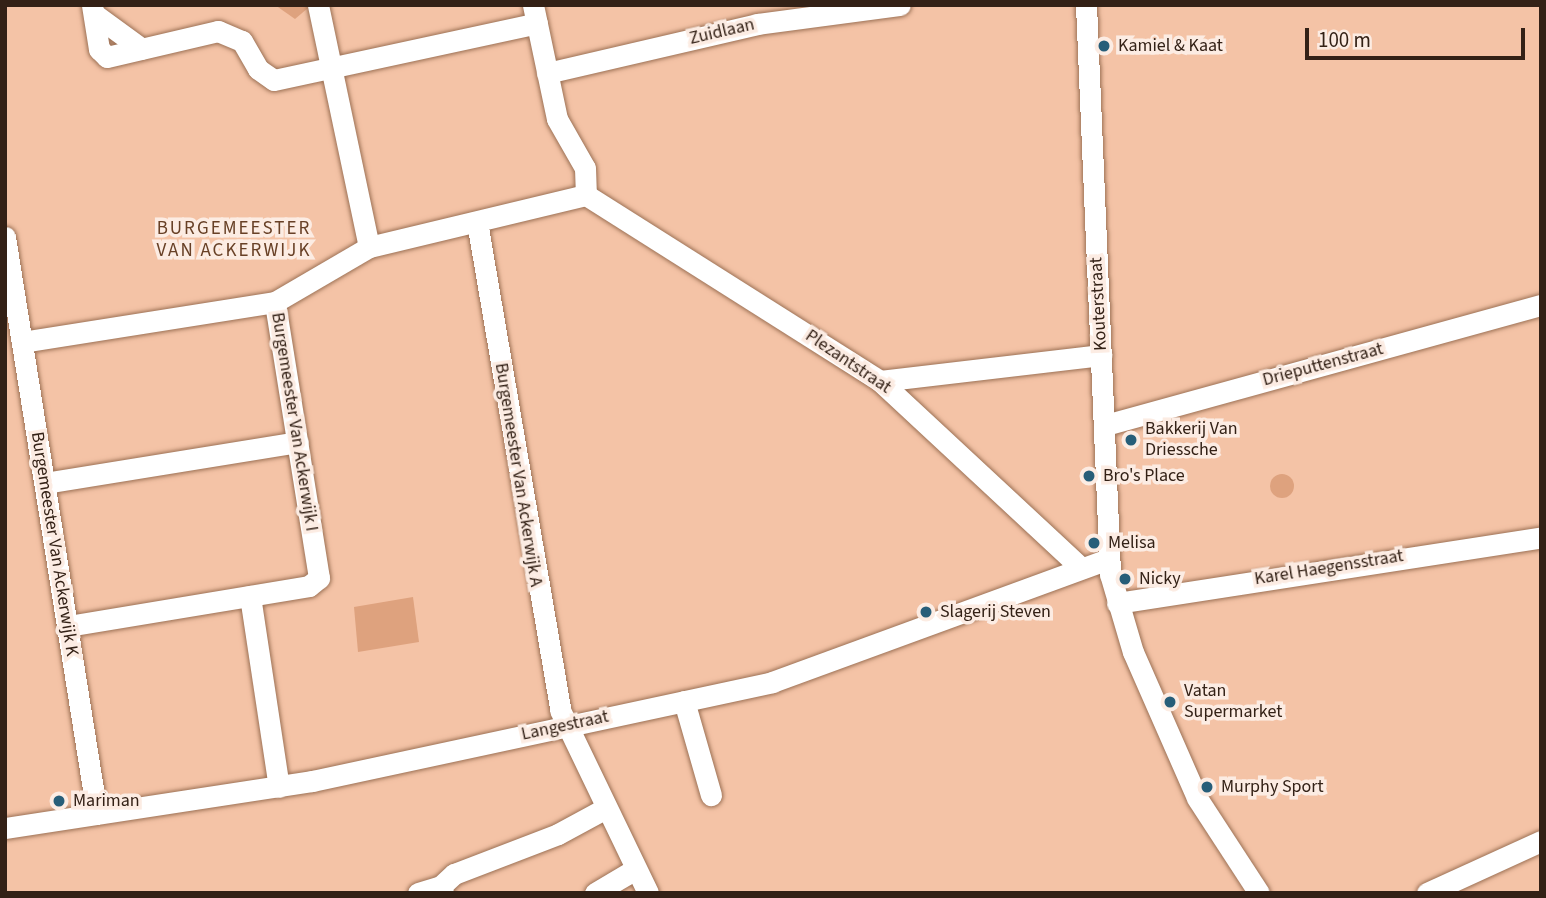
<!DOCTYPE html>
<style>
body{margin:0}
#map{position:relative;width:1546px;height:898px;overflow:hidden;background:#f4c3a6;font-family:"Source Sans 3",sans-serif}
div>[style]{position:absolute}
.green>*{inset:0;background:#dea27e}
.round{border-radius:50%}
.roads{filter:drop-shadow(0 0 2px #9c7155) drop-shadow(0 0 2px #9c7155)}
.minor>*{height:21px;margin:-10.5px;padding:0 10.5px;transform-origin:10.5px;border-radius:10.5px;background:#fff}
.dots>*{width:19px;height:19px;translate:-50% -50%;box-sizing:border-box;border:4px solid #fcece3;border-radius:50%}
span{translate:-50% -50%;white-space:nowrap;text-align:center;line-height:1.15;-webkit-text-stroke:7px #fcece3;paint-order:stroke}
.street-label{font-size:18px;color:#332116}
.poi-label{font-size:18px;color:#332116}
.left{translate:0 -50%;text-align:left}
.neighbourhood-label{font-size:19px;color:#684026;letter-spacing:2px}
.frame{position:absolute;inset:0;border:7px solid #332116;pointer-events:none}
.scale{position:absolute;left:1305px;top:28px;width:220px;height:32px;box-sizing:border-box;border:4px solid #332116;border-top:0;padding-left:9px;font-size:21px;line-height:24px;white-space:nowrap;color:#332116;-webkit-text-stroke:5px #fcece3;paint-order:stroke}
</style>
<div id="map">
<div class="green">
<div style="clip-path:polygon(275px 5px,306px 5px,308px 8px,295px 19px)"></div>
<div class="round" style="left:1270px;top:474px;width:24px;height:24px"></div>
<div style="clip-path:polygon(413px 597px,419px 642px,358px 652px,354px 607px)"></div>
</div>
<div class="roads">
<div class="minor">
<div style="left:92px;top:5px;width:45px;rotate:81deg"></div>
<div style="left:99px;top:49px;width:11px;rotate:45deg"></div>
<div style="left:107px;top:57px;width:114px;rotate:-13.2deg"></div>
<div style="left:218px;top:31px;width:26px;rotate:23deg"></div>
<div style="left:242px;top:41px;width:32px;rotate:60deg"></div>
<div style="left:258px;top:69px;width:19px;rotate:35deg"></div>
<div style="left:274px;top:80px;width:269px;rotate:-12.2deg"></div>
<div style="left:318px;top:5px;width:247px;rotate:78.1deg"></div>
<div style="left:533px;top:5px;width:116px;rotate:78.1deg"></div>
<div style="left:557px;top:119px;width:56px;rotate:60.3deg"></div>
<div style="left:585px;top:168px;width:27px;rotate:88deg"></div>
<div style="left:1086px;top:5px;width:570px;rotate:87.58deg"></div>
<div style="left:1110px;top:574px;width:81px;rotate:73.6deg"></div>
<div style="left:1133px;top:652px;width:159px;rotate:66.3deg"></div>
<div style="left:1197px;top:798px;width:113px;rotate:56.9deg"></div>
<div style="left:94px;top:14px;width:59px;rotate:36.1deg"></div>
<div style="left:547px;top:73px;width:216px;rotate:-13.1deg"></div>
<div style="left:757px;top:24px;width:144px;rotate:-7.6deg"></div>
<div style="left:586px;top:195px;width:348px;rotate:32.3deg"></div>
<div style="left:880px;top:381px;width:275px;rotate:42.9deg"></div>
<div style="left:477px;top:222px;width:495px;rotate:80.3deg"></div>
<div style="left:560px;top:710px;width:203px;rotate:64.3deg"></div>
<div style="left:5px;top:237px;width:584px;rotate:80.94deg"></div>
<div style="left:22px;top:342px;width:256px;rotate:-9deg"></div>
<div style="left:880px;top:381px;width:223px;rotate:-6.7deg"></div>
<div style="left:1105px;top:425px;width:452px;rotate:-15.4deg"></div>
<div style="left:45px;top:483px;width:256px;rotate:-9.2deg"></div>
<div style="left:250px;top:596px;width:193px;rotate:81.4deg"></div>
<div style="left:1117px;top:603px;width:429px;rotate:-8.8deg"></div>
<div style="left:68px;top:626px;width:244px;rotate:-9.4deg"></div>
<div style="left:309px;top:586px;width:13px;rotate:-39deg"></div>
<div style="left:319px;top:578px;width:279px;rotate:-99.1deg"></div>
<div style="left:275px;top:302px;width:109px;rotate:-30.3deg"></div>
<div style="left:369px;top:247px;width:223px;rotate:-13.5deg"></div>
<div style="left:684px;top:701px;width:98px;rotate:74deg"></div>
<div style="left:5px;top:828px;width:311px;rotate:-8.7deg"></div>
<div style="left:312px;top:781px;width:471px;rotate:-12.1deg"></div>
<div style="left:772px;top:682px;width:358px;rotate:-20.1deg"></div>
<div style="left:418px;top:893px;width:24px;rotate:-17deg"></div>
<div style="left:443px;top:893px;width:7px;rotate:-106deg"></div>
<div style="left:441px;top:886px;width:18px;rotate:-43deg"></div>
<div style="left:454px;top:874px;width:111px;rotate:-21deg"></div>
<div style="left:558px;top:834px;width:52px;rotate:-28.5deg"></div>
<div style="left:595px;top:893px;width:45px;rotate:-30.5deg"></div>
<div style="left:1427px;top:893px;width:125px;rotate:-24.5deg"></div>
</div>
</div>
<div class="dots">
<div style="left:1104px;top:46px;background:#275e79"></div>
<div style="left:1131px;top:440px;background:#275e79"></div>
<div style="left:1089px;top:476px;background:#275e79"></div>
<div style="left:1094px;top:543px;background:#275e79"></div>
<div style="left:1125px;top:579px;background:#275e79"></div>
<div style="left:926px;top:612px;background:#275e79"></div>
<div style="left:1170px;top:702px;background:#275e79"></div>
<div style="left:1207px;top:787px;background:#275e79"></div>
<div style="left:59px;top:801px;background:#275e79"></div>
</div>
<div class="street-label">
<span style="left:722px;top:32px;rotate:-13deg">Zuidlaan</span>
<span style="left:1099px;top:304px;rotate:-93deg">Kouterstraat</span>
<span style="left:848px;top:362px;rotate:34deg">Plezantstraat</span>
<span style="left:1323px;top:365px;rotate:-15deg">Drieputtenstraat</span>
<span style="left:294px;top:422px;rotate:81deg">Burgemeester Van Ackerwijk I</span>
<span style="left:518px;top:475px;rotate:81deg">Burgemeester Van Ackerwijk A</span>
<span style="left:54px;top:544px;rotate:81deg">Burgemeester Van Ackerwijk K</span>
<span style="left:1329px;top:568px;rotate:-9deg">Karel Haegensstraat</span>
<span style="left:565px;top:726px;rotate:-12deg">Langestraat</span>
</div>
<div class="poi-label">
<span class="left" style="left:1118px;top:46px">Kamiel &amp; Kaat</span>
<span class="left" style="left:1145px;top:440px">Bakkerij Van<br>Driessche</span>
<span class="left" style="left:1103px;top:476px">Bro's Place</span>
<span class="left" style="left:1108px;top:543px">Melisa</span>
<span class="left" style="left:1139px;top:579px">Nicky</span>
<span class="left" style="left:940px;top:612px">Slagerij Steven</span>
<span class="left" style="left:1184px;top:702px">Vatan<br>Supermarket</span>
<span class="left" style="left:1221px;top:787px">Murphy Sport</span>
<span class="left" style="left:73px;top:801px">Mariman</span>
</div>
<div class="neighbourhood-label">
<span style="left:234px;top:240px">BURGEMEESTER<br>VAN ACKERWIJK</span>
</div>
<div class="frame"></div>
<div class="scale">100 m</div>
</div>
